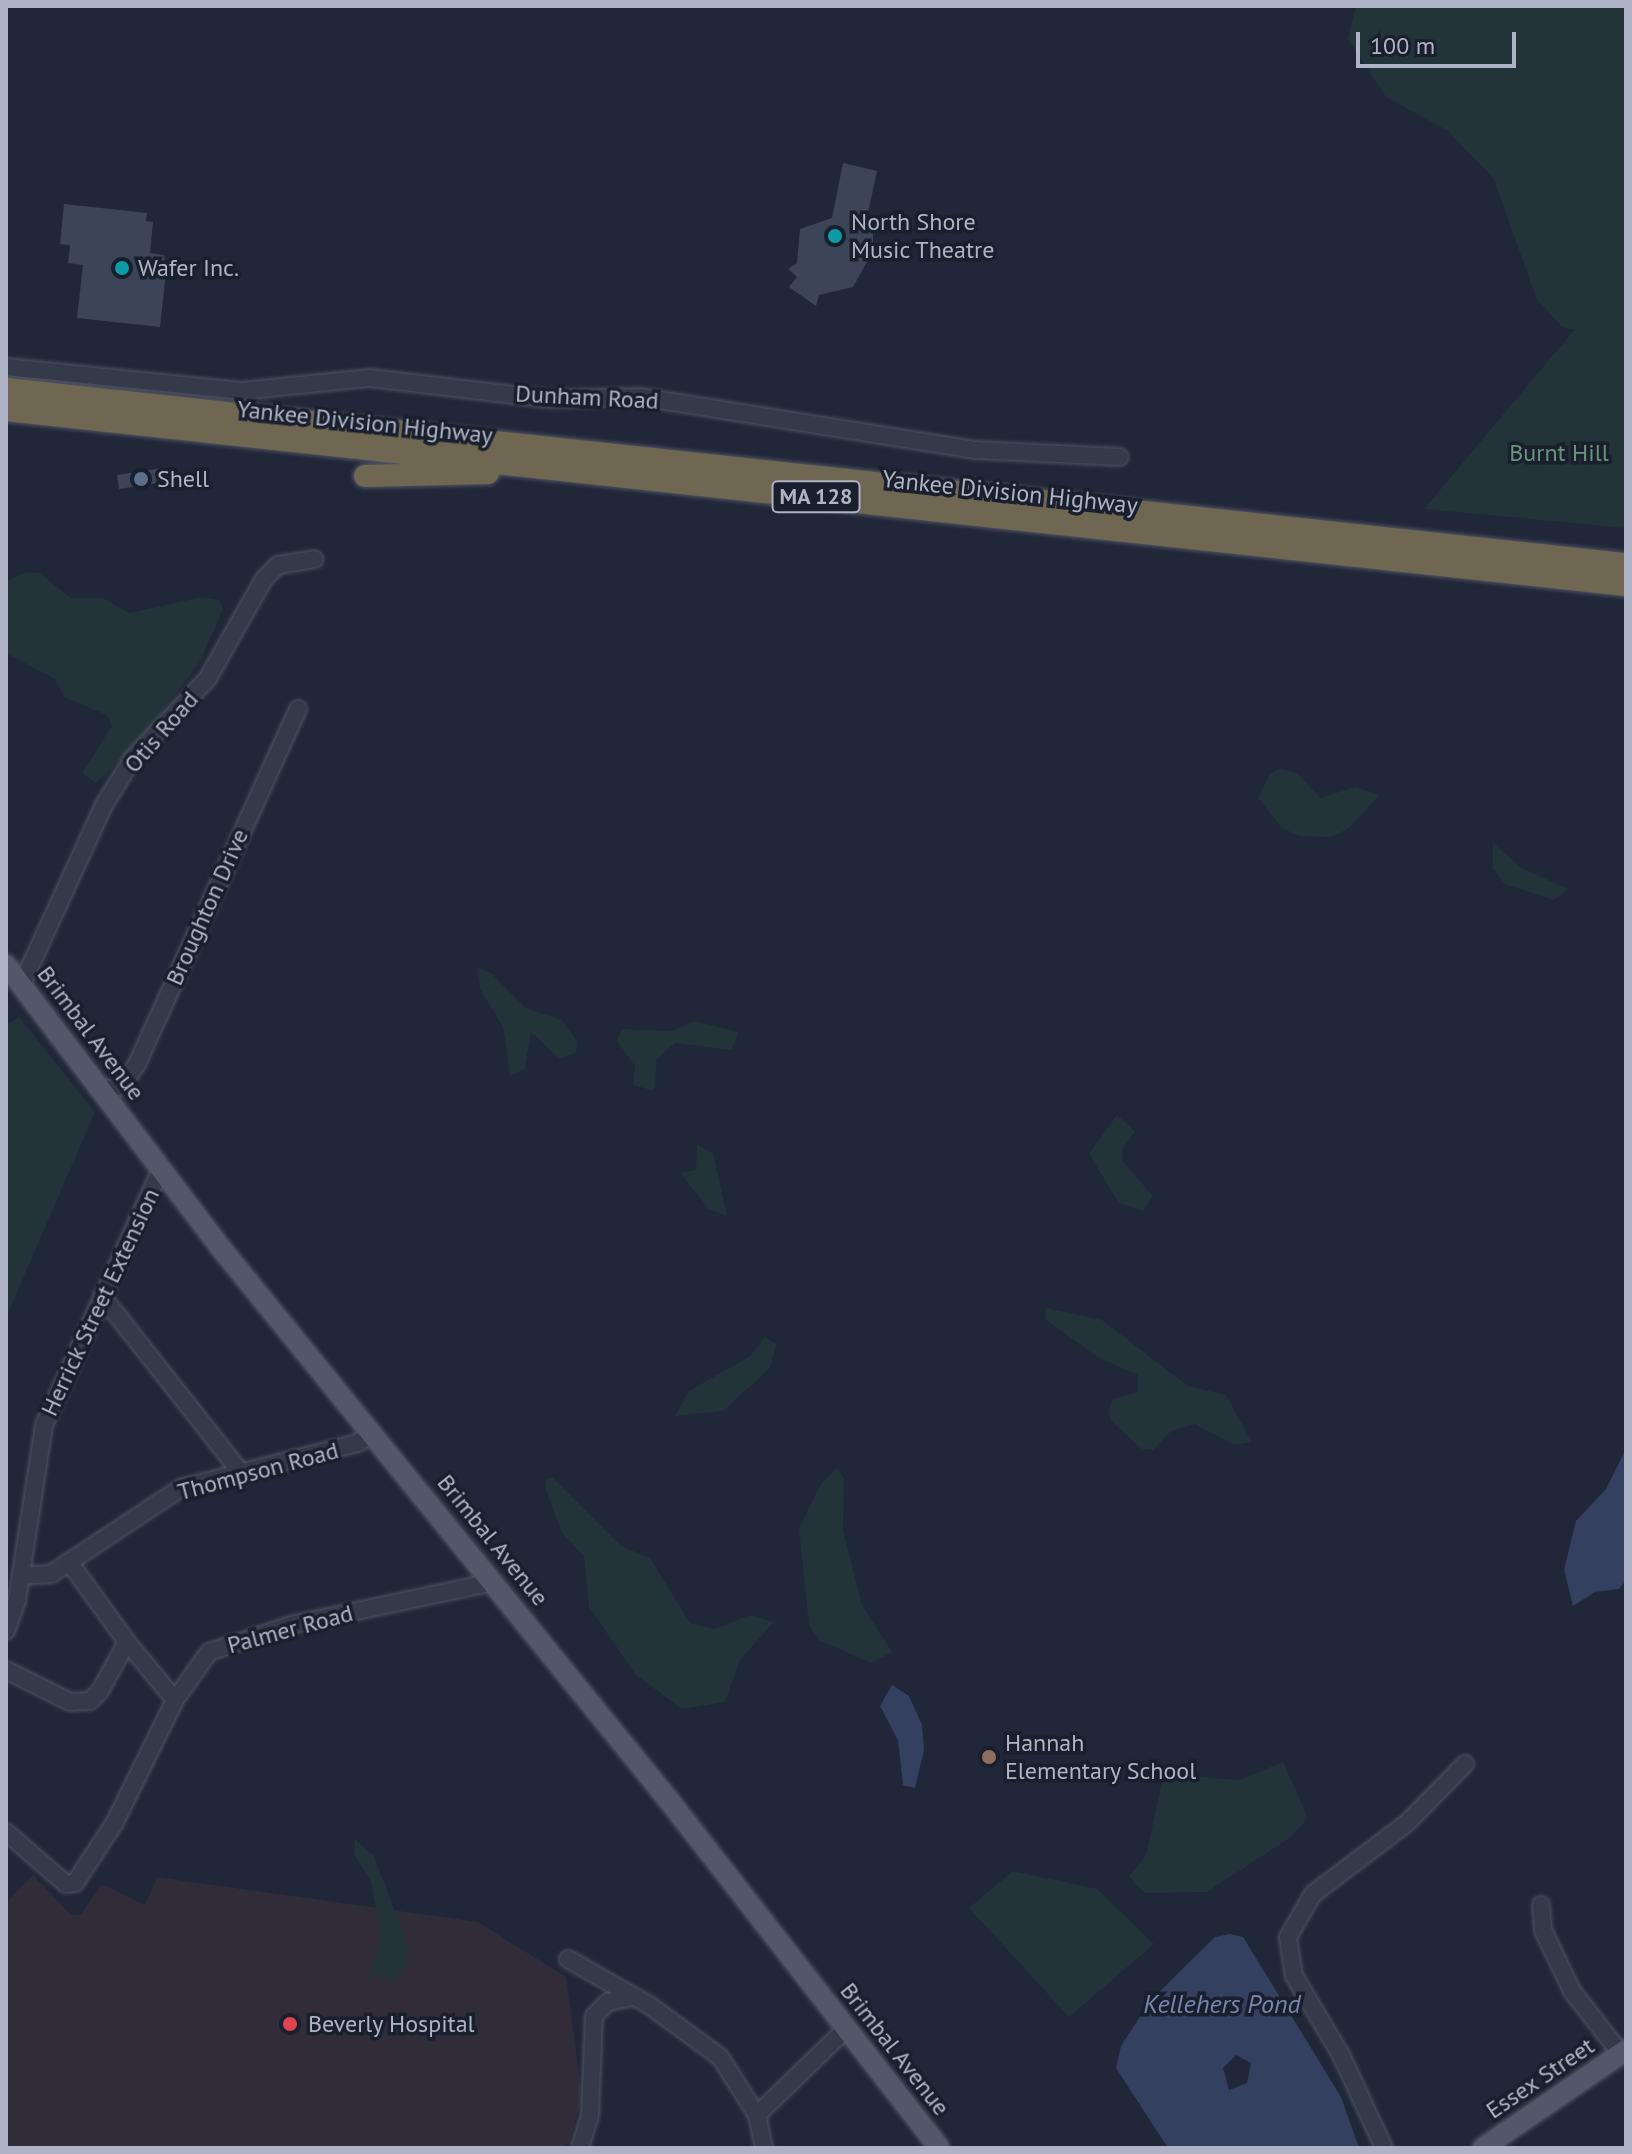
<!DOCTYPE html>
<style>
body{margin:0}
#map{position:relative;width:1632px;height:2154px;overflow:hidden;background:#202738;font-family:"PT Sans",sans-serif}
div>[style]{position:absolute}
.medical>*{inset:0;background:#302c3a}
.green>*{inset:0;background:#223339}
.water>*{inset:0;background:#344060}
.building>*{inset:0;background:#3c4558}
.roads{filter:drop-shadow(0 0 2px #4e5463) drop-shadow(0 0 2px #4e5463)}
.minor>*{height:16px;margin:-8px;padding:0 8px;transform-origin:8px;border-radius:8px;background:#343a49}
.major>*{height:20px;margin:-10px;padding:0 10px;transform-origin:10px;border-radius:10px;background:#525869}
.highway>*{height:22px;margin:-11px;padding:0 11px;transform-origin:11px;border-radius:11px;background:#6f6751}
.dots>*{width:22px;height:22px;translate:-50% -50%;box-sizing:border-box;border:4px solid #1a1f2d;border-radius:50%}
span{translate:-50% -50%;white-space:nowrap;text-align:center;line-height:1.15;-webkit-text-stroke:7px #1a1f2d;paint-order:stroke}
.shield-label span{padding:2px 6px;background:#1a1f2d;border:2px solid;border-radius:6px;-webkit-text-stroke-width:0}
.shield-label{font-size:22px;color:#aeb4c5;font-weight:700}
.poi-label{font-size:24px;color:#aeb4c5}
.left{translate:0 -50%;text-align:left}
.street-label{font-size:24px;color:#aeb4c5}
.park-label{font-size:24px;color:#669677}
.water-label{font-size:26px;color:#7686ae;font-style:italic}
.frame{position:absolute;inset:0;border:8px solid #aeb4c5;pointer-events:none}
.scale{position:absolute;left:1356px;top:32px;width:160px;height:36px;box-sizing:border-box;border:4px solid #aeb4c5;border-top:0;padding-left:10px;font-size:24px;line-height:28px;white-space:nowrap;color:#aeb4c5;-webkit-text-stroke:6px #1a1f2d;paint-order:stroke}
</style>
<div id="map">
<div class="medical">
<div style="clip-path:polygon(33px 1875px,71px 1915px,81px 1914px,102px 1884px,145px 1905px,157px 1877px,478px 1922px,566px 1977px,582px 2095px,570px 2141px,564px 2148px,6px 2148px,6px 1903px)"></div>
</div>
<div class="green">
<div style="clip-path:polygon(1356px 6px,1626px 6px,1626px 528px,1424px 509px,1574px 330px,1562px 327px,1536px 298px,1494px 179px,1448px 131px,1386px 97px,1348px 39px)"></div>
<div style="clip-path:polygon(27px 572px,39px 573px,71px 598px,102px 598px,130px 613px,202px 597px,219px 600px,223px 609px,200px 662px,135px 747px,96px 783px,82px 773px,112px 726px,107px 715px,64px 697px,55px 679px,6px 653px,6px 581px)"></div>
<div style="clip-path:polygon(1280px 768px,1298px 774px,1320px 798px,1355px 787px,1380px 795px,1348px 829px,1331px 837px,1299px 836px,1282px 828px,1258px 798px,1269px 775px)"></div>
<div style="clip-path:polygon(1493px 843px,1522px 868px,1568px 889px,1554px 900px,1505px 884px,1493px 869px)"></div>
<div style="clip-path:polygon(477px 968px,490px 972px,526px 1008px,562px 1020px,577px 1041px,576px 1053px,559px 1058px,531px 1032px,525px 1069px,510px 1076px,503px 1027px,480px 989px)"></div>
<div style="clip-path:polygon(19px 1017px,95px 1112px,6px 1318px,6px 1025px)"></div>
<div style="clip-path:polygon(694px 1021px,738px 1032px,732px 1050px,675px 1043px,657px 1059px,654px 1091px,633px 1085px,635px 1066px,617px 1041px,622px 1029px,672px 1031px)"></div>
<div style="clip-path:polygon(1117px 1115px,1135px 1131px,1122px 1150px,1123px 1162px,1153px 1196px,1143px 1211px,1119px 1203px,1089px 1154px)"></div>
<div style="clip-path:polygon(697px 1145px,713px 1153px,727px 1216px,709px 1209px,680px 1173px,696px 1170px)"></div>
<div style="clip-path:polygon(1046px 1308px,1102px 1320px,1188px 1386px,1226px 1395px,1252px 1442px,1234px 1445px,1195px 1424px,1171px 1431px,1153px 1450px,1142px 1449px,1112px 1422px,1108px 1411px,1113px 1399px,1138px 1392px,1138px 1375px,1097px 1357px,1045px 1319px)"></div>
<div style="clip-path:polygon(765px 1337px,776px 1344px,770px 1368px,723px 1411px,675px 1416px,689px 1391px,750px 1356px)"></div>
<div style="clip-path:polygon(837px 1467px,844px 1479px,843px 1530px,862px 1605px,892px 1652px,871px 1663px,819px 1640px,809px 1625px,799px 1529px,821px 1484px)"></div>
<div style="clip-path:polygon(553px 1478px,621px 1546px,650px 1558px,690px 1623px,715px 1629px,750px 1615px,774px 1622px,740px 1660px,725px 1702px,682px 1709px,636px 1675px,589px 1607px,584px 1556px,562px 1533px,546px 1491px,546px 1479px)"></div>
<div style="clip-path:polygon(1283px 1762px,1308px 1818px,1291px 1837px,1207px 1892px,1146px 1893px,1134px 1883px,1129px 1876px,1146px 1855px,1162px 1782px,1177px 1775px,1239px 1780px)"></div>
<div style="clip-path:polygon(355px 1839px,374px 1856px,408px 1946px,407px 1965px,394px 1980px,370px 1974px,381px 1938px,371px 1881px,354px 1854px)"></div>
<div style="clip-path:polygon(1013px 1871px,1097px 1889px,1154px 1944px,1069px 2017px,969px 1908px)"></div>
</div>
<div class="water">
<div style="clip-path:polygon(1626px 1449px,1626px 1580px,1619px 1589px,1595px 1592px,1573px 1606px,1564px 1570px,1576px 1521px,1606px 1489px)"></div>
<div style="clip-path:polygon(892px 1685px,909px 1696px,922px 1725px,924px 1750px,915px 1788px,903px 1785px,898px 1740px,880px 1706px)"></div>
<div style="clip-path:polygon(evenodd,1230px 1934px,1243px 1937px,1341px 2097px,1359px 2148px,1168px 2148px,1116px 2068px,1121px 2046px,1150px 2001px,1215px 1937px,1230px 1934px,1236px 2055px,1251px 2063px,1247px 2083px,1229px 2090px,1223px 2068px,1236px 2055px)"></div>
</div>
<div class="building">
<div style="clip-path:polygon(843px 163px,877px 171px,867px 218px,873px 219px,873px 251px,853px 287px,819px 295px,816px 306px,789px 287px,797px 277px,788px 269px,797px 263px,800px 229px,832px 218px)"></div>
<div style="clip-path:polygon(64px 204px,147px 213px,146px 221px,153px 222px,150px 253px,164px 255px,166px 272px,160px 327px,77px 318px,83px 265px,68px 263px,70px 245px,60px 244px)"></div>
<div style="clip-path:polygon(162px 468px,164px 482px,119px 489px,117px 475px)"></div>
</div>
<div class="roads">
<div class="minor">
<div style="left:6px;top:367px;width:236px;rotate:5.8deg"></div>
<div style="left:241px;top:391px;width:130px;rotate:-5.8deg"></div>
<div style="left:370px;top:378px;width:181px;rotate:6.7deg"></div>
<div style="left:550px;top:399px;width:91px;rotate:-1.3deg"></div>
<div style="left:641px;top:397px;width:339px;rotate:9deg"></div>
<div style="left:976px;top:450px;width:144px;rotate:2.8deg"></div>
<div style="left:22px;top:984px;width:197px;rotate:-65.4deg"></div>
<div style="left:104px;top:805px;width:55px;rotate:-58.3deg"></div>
<div style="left:133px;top:758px;width:110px;rotate:-46.8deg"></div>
<div style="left:208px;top:678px;width:114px;rotate:-60.5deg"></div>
<div style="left:264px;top:579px;width:20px;rotate:-45deg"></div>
<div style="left:278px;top:565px;width:37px;rotate:-9deg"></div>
<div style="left:102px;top:1090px;width:20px;rotate:-11deg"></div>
<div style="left:122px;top:1086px;width:27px;rotate:-56deg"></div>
<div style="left:137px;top:1064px;width:390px;rotate:-65.6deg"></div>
<div style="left:102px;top:1296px;width:228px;rotate:51.8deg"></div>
<div style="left:21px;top:1576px;width:30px;rotate:-4deg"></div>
<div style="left:51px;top:1574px;width:156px;rotate:-33.5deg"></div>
<div style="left:181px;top:1488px;width:183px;rotate:-14.3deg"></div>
<div style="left:358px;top:1443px;width:17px;rotate:-36deg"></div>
<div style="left:6px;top:1631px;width:33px;rotate:-70deg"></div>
<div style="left:17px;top:1600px;width:177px;rotate:-81.2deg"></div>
<div style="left:44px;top:1425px;width:281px;rotate:-65.4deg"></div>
<div style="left:127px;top:1642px;width:75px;rotate:50.4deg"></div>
<div style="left:6px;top:1670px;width:72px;rotate:26.6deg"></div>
<div style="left:70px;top:1702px;width:20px;rotate:-3deg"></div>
<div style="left:90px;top:1701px;width:14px;rotate:-45deg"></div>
<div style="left:100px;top:1691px;width:56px;rotate:-61.1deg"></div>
<div style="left:127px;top:1642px;width:99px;rotate:-125.9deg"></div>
<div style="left:6px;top:1832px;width:79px;rotate:40.9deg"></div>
<div style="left:66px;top:1884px;width:9px;rotate:-6deg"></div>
<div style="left:75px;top:1883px;width:73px;rotate:-56.7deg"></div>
<div style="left:115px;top:1822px;width:136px;rotate:-63.8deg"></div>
<div style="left:175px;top:1700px;width:59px;rotate:-54.7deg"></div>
<div style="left:209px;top:1652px;width:86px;rotate:-18.2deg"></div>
<div style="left:291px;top:1625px;width:208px;rotate:-12deg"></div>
<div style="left:1541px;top:1905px;width:25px;rotate:85deg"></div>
<div style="left:1543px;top:1930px;width:68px;rotate:64.6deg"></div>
<div style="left:1572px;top:1991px;width:80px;rotate:52.1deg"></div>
<div style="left:568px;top:1959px;width:93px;rotate:29.6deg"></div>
<div style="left:649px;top:2005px;width:88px;rotate:36.2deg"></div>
<div style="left:720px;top:2057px;width:69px;rotate:57.5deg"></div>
<div style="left:757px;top:2115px;width:34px;rotate:78deg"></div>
<div style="left:757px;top:2115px;width:124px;rotate:-44deg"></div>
<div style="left:580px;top:2148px;width:34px;rotate:-73deg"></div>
<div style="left:590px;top:2115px;width:99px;rotate:-87.7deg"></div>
<div style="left:594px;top:2016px;width:20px;rotate:-45deg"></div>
<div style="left:608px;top:2002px;width:21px;rotate:-11deg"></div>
<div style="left:1384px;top:2148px;width:102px;rotate:-114.8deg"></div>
<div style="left:1341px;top:2055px;width:92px;rotate:-120.7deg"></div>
<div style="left:1294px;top:1976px;width:39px;rotate:-99deg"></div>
<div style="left:1288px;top:1937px;width:50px;rotate:-59.8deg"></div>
<div style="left:1313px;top:1894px;width:118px;rotate:-37.1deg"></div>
<div style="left:1407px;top:1823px;width:83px;rotate:-45.5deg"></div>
</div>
<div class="major">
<div style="left:6px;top:965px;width:354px;rotate:52.8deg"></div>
<div style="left:220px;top:1247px;width:710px;rotate:50.95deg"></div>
<div style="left:667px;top:1798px;width:443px;rotate:52.1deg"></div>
<div style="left:1483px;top:2148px;width:173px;rotate:-34.4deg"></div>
</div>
<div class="highway">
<div style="left:6px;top:389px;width:1629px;rotate:6.17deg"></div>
<div style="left:6px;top:410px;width:1629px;rotate:6.17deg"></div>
<div style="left:365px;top:476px;width:123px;rotate:-1.4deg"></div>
</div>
</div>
<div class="dots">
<div style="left:835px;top:236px;background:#0f9aa8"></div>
<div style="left:122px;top:268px;background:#0f9aa8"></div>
<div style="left:141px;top:479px;background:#5c6f8a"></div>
<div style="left:989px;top:1757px;background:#8d6e63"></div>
<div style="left:290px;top:2024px;background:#e0444e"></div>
</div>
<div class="shield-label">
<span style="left:816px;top:497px">MA 128</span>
</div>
<div class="poi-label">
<span class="left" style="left:851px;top:236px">North Shore<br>Music Theatre</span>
<span class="left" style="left:138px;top:268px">Wafer Inc.</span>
<span class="left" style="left:157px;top:479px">Shell</span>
<span class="left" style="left:1005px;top:1757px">Hannah<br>Elementary School</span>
<span class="left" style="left:308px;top:2024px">Beverly Hospital</span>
</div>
<div class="street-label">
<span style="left:587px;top:397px;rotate:3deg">Dunham Road</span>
<span style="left:365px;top:422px;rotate:6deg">Yankee Division Highway</span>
<span style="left:1010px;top:492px;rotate:6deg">Yankee Division Highway</span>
<span style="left:161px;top:732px;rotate:-49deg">Otis Road</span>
<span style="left:207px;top:907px;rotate:-66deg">Broughton Drive</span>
<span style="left:91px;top:1033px;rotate:53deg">Brimbal Avenue</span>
<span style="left:100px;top:1302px;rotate:-65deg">Herrick Street Extension</span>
<span style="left:258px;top:1471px;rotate:-15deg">Thompson Road</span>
<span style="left:493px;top:1540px;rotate:51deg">Brimbal Avenue</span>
<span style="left:290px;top:1629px;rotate:-15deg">Palmer Road</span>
<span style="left:895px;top:2049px;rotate:52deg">Brimbal Avenue</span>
<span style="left:1540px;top:2078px;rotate:-34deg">Essex Street</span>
</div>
<div class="park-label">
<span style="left:1559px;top:453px">Burnt Hill</span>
</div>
<div class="water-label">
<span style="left:1222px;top:2004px">Kellehers Pond</span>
</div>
<div class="frame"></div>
<div class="scale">100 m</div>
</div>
